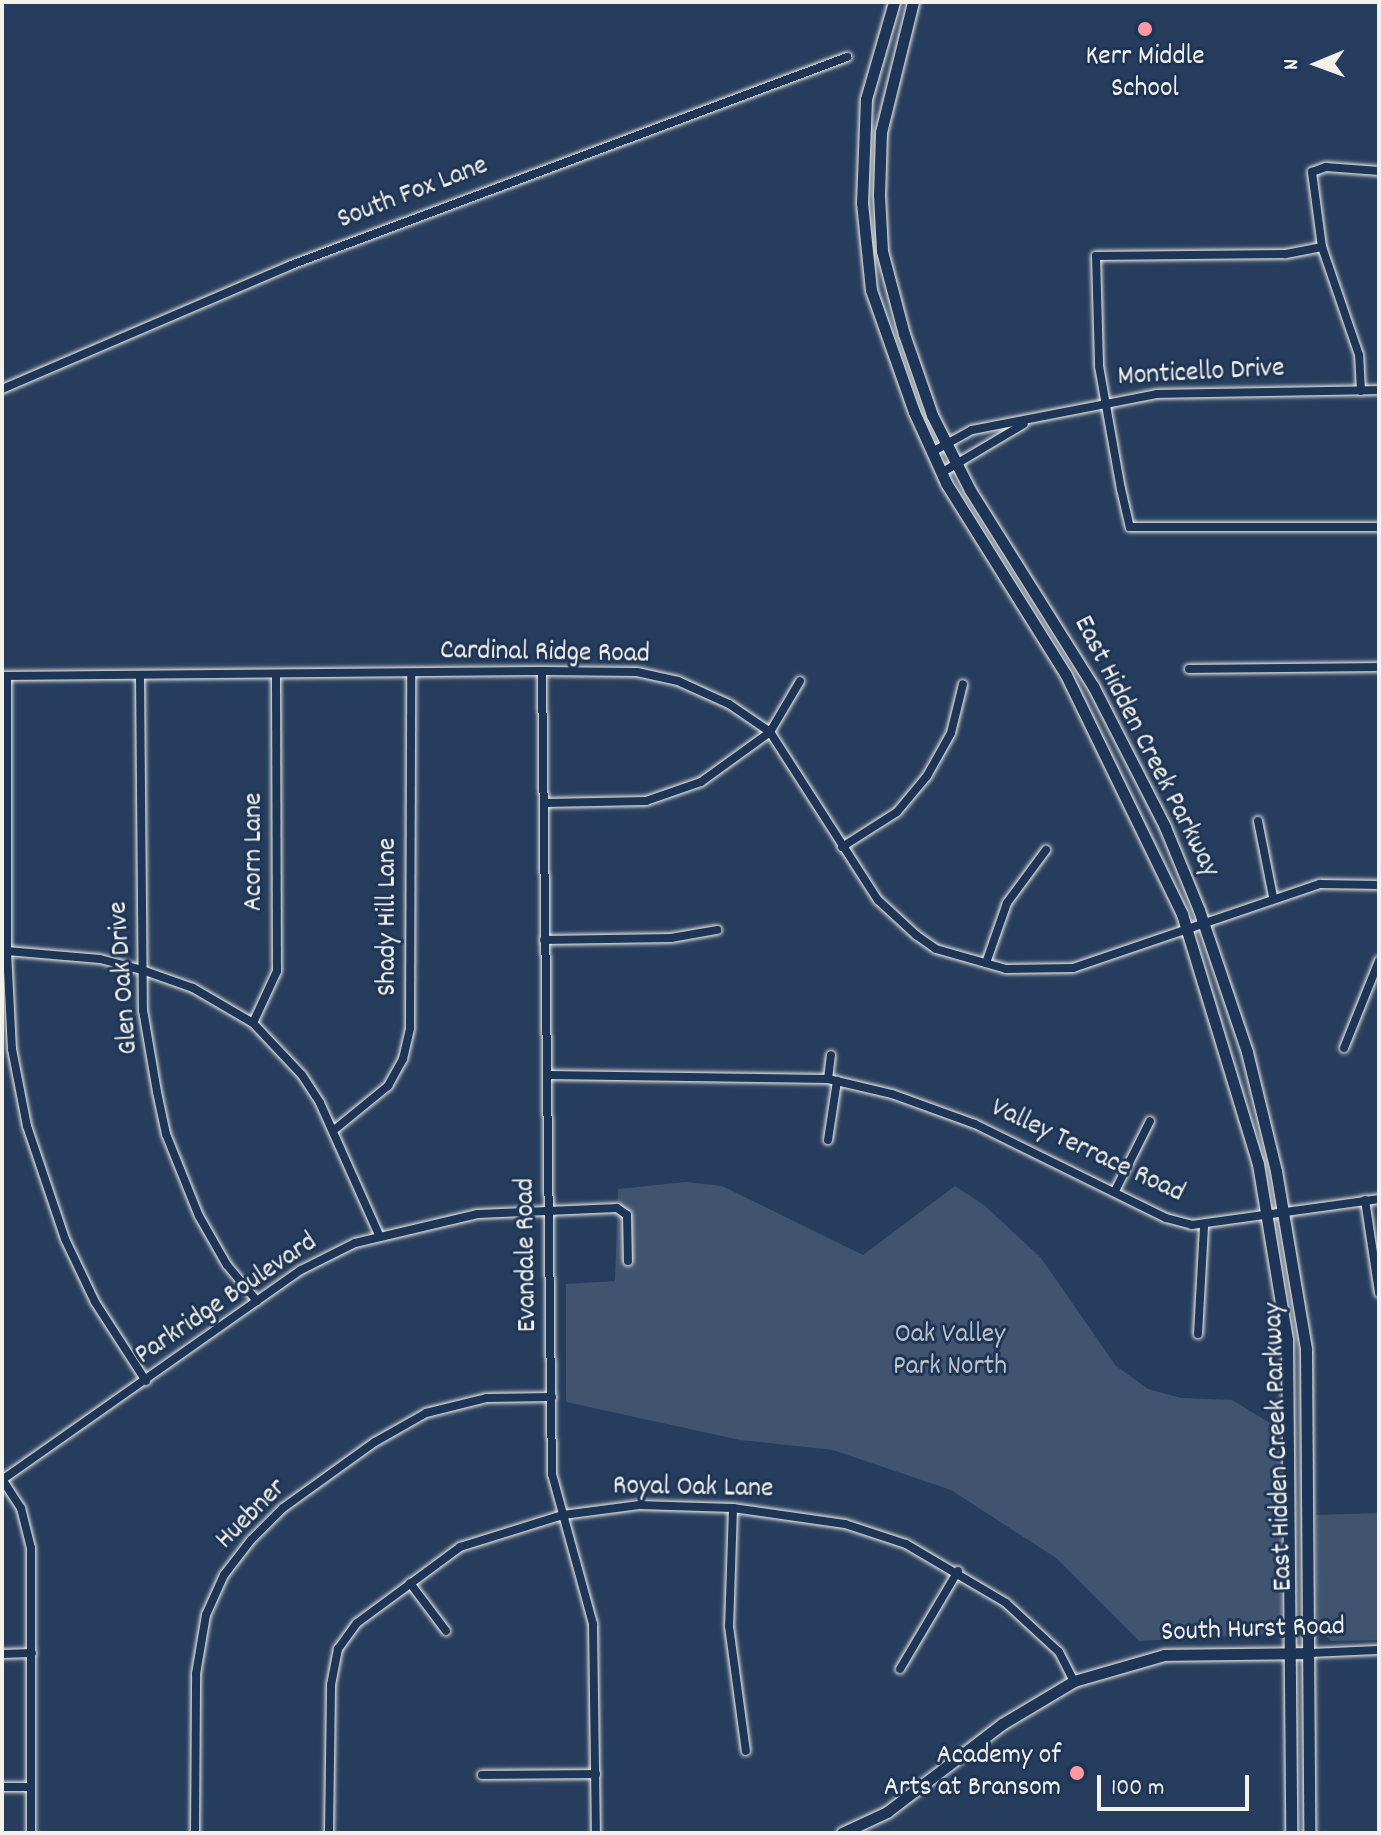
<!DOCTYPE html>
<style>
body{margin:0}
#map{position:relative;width:1381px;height:1835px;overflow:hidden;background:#263d5d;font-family:Dekko,sans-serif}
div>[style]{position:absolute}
.green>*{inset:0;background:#40546f}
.roads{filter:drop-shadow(0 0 2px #f4f1e8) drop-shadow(0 0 2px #f4f1e8)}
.street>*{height:8px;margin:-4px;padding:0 4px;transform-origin:4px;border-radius:4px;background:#1d3557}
.secondary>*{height:11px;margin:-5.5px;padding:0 5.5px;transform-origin:5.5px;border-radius:5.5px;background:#1d3557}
.dots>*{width:22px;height:22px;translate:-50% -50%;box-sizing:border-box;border:4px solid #1d3557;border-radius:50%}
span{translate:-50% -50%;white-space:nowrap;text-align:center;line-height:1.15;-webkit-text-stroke:6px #1d3557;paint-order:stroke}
.poi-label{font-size:28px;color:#f4f1e8}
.right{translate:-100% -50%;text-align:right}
.street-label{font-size:28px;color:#f4f1e8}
.park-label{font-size:28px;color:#bec2c4}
.frame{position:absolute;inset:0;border:4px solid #f4f1e8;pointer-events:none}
.north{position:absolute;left:1277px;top:24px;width:80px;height:80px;-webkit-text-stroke:6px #1d3557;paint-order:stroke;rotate:269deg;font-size:22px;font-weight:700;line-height:32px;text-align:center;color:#f4f1e8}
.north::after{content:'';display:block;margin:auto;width:28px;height:36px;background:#f4f1e8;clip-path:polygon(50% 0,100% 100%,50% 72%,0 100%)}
.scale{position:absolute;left:1097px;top:1775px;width:152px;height:36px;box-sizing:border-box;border:4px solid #f4f1e8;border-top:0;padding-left:10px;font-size:24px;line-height:28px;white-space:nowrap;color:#f4f1e8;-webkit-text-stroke:6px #1d3557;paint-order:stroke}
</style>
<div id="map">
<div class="green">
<div style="clip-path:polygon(686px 1182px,722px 1186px,863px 1255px,955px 1186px,984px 1205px,1041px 1258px,1116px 1366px,1148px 1389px,1181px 1398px,1232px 1400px,1278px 1428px,1282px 1625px,1274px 1634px,1139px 1641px,1056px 1558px,951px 1490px,833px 1450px,740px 1440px,566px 1402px,566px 1284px,615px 1281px,618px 1189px)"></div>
<div style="clip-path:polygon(1379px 1513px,1379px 1640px,1331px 1641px,1317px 1626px,1316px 1515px)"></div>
</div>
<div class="roads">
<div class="street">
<div style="left:1322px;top:247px;width:38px;rotate:169deg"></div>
<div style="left:1285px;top:254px;width:189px;rotate:179.4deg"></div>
<div style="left:1096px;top:256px;width:110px;rotate:88.4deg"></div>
<div style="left:1099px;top:366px;width:125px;rotate:79.9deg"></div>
<div style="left:1121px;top:489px;width:39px;rotate:77deg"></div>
<div style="left:1130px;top:527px;width:249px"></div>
<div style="left:2px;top:389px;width:314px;rotate:-23.2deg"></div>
<div style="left:291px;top:265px;width:594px;rotate:-20.51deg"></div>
<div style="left:1361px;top:391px;width:36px;rotate:-93deg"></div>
<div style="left:1359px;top:355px;width:114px;rotate:-108.9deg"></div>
<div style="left:1322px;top:247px;width:76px;rotate:-97.6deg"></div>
<div style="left:1312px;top:172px;width:15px;rotate:-20deg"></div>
<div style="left:1326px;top:167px;width:53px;rotate:4.3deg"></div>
<div style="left:932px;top:452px;width:46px;rotate:-28.8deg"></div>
<div style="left:972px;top:430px;width:188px;rotate:-11deg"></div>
<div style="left:1157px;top:394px;width:222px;rotate:-1deg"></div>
<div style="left:941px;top:473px;width:96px;rotate:-30.6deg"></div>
<div style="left:1189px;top:669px;width:190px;rotate:-0.6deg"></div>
<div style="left:542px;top:671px;width:803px;rotate:89.29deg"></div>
<div style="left:552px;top:1474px;width:156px;rotate:74.7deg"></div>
<div style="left:593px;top:1624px;width:209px;rotate:89.2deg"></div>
<div style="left:140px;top:675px;width:335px;rotate:89.5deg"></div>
<div style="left:143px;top:1010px;width:83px;rotate:80.3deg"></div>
<div style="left:157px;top:1092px;width:43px;rotate:77.9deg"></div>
<div style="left:166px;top:1134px;width:88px;rotate:68.1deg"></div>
<div style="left:199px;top:1216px;width:56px;rotate:60.3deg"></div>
<div style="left:227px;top:1265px;width:47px;rotate:50.2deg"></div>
<div style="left:2px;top:676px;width:540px;rotate:-0.53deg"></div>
<div style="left:542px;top:671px;width:95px;rotate:0.6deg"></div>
<div style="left:637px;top:672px;width:42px;rotate:12.4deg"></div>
<div style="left:678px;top:681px;width:56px;rotate:24.3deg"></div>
<div style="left:729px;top:704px;width:50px;rotate:34.3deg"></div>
<div style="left:770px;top:732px;width:200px;rotate:57.3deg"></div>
<div style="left:878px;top:900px;width:52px;rotate:42.6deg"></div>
<div style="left:916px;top:935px;width:24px;rotate:35deg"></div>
<div style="left:936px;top:949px;width:73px;rotate:15.9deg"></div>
<div style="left:1006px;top:969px;width:67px;rotate:-0.9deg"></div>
<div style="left:1073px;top:968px;width:261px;rotate:-18.8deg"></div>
<div style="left:1320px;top:884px;width:59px;rotate:1deg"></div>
<div style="left:7px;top:676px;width:275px;rotate:90deg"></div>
<div style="left:7px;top:951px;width:98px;rotate:87.1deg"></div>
<div style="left:12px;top:1049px;width:78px;rotate:79deg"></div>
<div style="left:27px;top:1126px;width:119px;rotate:71.4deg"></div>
<div style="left:65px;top:1239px;width:70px;rotate:64.5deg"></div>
<div style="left:95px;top:1302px;width:94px;rotate:57.2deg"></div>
<div style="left:545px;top:803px;width:101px;rotate:-1.1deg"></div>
<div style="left:646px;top:801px;width:58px;rotate:-19.1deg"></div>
<div style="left:701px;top:782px;width:85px;rotate:-35.9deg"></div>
<div style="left:770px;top:732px;width:59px;rotate:-59.5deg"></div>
<div style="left:1258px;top:821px;width:77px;rotate:78.8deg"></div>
<div style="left:842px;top:847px;width:65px;rotate:-32.5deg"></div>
<div style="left:897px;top:812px;width:47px;rotate:-50.2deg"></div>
<div style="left:927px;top:776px;width:49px;rotate:-60.8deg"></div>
<div style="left:951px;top:733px;width:50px;rotate:-76.2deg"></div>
<div style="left:544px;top:940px;width:127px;rotate:-0.9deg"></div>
<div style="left:671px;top:938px;width:47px;rotate:-9.9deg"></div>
<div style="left:7px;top:951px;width:93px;rotate:4.9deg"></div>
<div style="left:100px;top:959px;width:43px;rotate:14.7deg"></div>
<div style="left:142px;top:970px;width:54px;rotate:19.4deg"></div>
<div style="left:193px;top:988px;width:69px;rotate:30.3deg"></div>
<div style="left:253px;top:1023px;width:71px;rotate:46.7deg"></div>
<div style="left:302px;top:1075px;width:33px;rotate:57deg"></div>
<div style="left:320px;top:1103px;width:145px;rotate:65.9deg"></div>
<div style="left:986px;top:963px;width:64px;rotate:-70.7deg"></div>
<div style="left:1007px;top:903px;width:66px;rotate:-53.7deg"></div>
<div style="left:253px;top:1023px;width:57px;rotate:-65.2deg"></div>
<div style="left:277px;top:971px;width:297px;rotate:-90.2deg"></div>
<div style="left:1344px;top:1048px;width:94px;rotate:-68.1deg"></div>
<div style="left:548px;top:1075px;width:280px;rotate:0.8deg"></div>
<div style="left:828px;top:1079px;width:66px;rotate:13.2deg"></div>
<div style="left:892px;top:1094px;width:88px;rotate:19.9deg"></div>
<div style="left:975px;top:1124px;width:213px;rotate:26.2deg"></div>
<div style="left:1166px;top:1218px;width:27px;rotate:15deg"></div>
<div style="left:1192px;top:1225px;width:189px;rotate:-7.9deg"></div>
<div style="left:828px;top:1079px;width:24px;rotate:-83deg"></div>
<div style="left:334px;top:1130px;width:70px;rotate:-39.2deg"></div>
<div style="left:388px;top:1086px;width:31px;rotate:-61deg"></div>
<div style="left:403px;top:1059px;width:32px;rotate:-77deg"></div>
<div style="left:410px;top:1028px;width:354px;rotate:-89.8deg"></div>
<div style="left:828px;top:1140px;width:60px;rotate:-81.3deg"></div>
<div style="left:1115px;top:1191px;width:78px;rotate:-63.4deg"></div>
<div style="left:1365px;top:1200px;width:94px;rotate:81.4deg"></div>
<div style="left:1198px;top:1334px;width:109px;rotate:-86.8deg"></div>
<div style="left:2px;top:1479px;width:35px;rotate:57deg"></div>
<div style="left:21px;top:1508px;width:41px;rotate:76deg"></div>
<div style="left:31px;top:1548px;width:285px;rotate:90deg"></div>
<div style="left:2px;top:1480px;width:365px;rotate:-35.1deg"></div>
<div style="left:301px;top:1270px;width:60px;rotate:-26.6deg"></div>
<div style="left:355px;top:1243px;width:126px;rotate:-13.3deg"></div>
<div style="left:478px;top:1214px;width:139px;rotate:-2.5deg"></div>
<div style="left:617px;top:1208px;width:12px;rotate:35deg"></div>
<div style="left:627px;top:1215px;width:46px;rotate:88.8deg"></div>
<div style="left:733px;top:1508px;width:118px;rotate:91.9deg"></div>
<div style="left:729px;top:1626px;width:126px;rotate:82.3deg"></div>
<div style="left:410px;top:1583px;width:60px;rotate:53.1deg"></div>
<div style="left:1309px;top:1653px;width:70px;rotate:-2.5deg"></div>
<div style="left:2px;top:1654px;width:30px;rotate:-2deg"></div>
<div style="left:900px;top:1669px;width:114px;rotate:-59.4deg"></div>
<div style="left:482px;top:1775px;width:114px;rotate:-0.5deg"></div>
<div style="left:2px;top:1787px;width:29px"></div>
<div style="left:195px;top:1833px;width:159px;rotate:-89.6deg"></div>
<div style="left:196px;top:1674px;width:60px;rotate:-80.4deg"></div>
<div style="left:206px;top:1615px;width:44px;rotate:-65.8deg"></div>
<div style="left:224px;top:1575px;width:44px;rotate:-52.4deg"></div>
<div style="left:251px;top:1540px;width:45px;rotate:-45deg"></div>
<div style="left:283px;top:1508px;width:113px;rotate:-35.7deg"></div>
<div style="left:375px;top:1442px;width:59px;rotate:-29.6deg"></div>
<div style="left:426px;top:1413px;width:63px;rotate:-13.8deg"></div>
<div style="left:487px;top:1398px;width:65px;rotate:-0.9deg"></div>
<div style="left:329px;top:1833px;width:148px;rotate:-89.2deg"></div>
<div style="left:331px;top:1685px;width:37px;rotate:-79deg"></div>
<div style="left:338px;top:1649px;width:32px;rotate:-54deg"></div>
<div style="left:357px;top:1623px;width:128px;rotate:-36.4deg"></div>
<div style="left:460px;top:1547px;width:108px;rotate:-17.3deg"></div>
<div style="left:563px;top:1515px;width:77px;rotate:-7.5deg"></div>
<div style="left:639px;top:1505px;width:94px;rotate:1.8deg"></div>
<div style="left:733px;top:1508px;width:113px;rotate:8.1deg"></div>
<div style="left:845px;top:1524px;width:64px;rotate:18.2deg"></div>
<div style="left:906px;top:1544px;width:116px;rotate:30.5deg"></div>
<div style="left:1006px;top:1603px;width:72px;rotate:42.8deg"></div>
<div style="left:1059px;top:1652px;width:33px;rotate:63deg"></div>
</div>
<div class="secondary">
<div style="left:894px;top:2px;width:101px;rotate:106.1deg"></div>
<div style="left:866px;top:99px;width:104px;rotate:92.2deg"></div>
<div style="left:862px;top:203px;width:87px;rotate:84.1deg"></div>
<div style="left:871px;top:290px;width:129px;rotate:70.6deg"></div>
<div style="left:914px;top:412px;width:78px;rotate:65.7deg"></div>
<div style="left:946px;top:483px;width:226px;rotate:58deg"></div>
<div style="left:1066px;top:675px;width:266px;rotate:64.1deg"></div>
<div style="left:1182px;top:914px;width:261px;rotate:73.1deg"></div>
<div style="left:1258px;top:1164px;width:177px;rotate:80.6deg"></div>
<div style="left:1287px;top:1339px;width:494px;rotate:89.5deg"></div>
<div style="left:913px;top:2px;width:134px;rotate:103.8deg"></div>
<div style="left:881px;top:132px;width:63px;rotate:91.8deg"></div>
<div style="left:879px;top:195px;width:56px;rotate:86.9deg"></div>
<div style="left:882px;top:251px;width:86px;rotate:75.2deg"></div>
<div style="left:904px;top:334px;width:86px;rotate:70.9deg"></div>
<div style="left:932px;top:415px;width:84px;rotate:63.1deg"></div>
<div style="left:970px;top:490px;width:231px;rotate:57.9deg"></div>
<div style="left:1093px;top:686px;width:158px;rotate:62.9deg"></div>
<div style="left:1165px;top:827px;width:90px;rotate:67.7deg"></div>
<div style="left:1199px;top:910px;width:150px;rotate:71.3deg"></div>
<div style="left:1247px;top:1052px;width:122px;rotate:76.3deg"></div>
<div style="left:1276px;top:1171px;width:181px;rotate:80.4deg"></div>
<div style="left:1306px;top:1349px;width:484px;rotate:89.6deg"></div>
<div style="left:842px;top:1833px;width:50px;rotate:-25deg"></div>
<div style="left:887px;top:1812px;width:145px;rotate:-37.4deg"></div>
<div style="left:1002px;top:1724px;width:84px;rotate:-30.8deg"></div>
<div style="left:1074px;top:1681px;width:94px;rotate:-16.1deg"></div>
<div style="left:1164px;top:1655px;width:145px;rotate:-0.8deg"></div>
</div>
</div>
<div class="dots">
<div style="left:1145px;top:29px;background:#ff9aa2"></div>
<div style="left:1077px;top:1773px;background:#ff9aa2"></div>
</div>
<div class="poi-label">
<span style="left:1145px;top:74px">Kerr Middle<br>School</span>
<span class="right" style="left:1061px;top:1773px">Academy of<br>Arts at Bransom</span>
</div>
<div class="street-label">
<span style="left:413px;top:194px;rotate:-21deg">South Fox Lane</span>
<span style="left:1201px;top:374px;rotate:-3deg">Monticello Drive</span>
<span style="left:545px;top:654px;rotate:1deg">Cardinal Ridge Road</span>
<span style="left:1145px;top:747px;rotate:63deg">East Hidden Creek Parkway</span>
<span style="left:255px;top:852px;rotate:-90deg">Acorn Lane</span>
<span style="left:389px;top:917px;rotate:-90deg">Shady Hill Lane</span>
<span style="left:125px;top:978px;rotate:-94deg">Glen Oak Drive</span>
<span style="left:1087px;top:1152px;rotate:25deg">Valley Terrace Road</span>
<span style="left:528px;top:1255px;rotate:-91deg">Evandale Road</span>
<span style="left:227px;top:1300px;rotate:-34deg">Parkridge Boulevard</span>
<span style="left:1280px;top:1447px;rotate:-92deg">East Hidden Creek Parkway</span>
<span style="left:693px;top:1489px;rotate:1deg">Royal Oak Lane</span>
<span style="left:252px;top:1515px;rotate:-45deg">Huebner</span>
<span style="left:1253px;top:1631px;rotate:-2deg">South Hurst Road</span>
</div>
<div class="park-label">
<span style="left:950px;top:1352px">Oak Valley<br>Park North</span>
</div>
<div class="frame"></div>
<div class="north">N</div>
<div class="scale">100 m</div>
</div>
